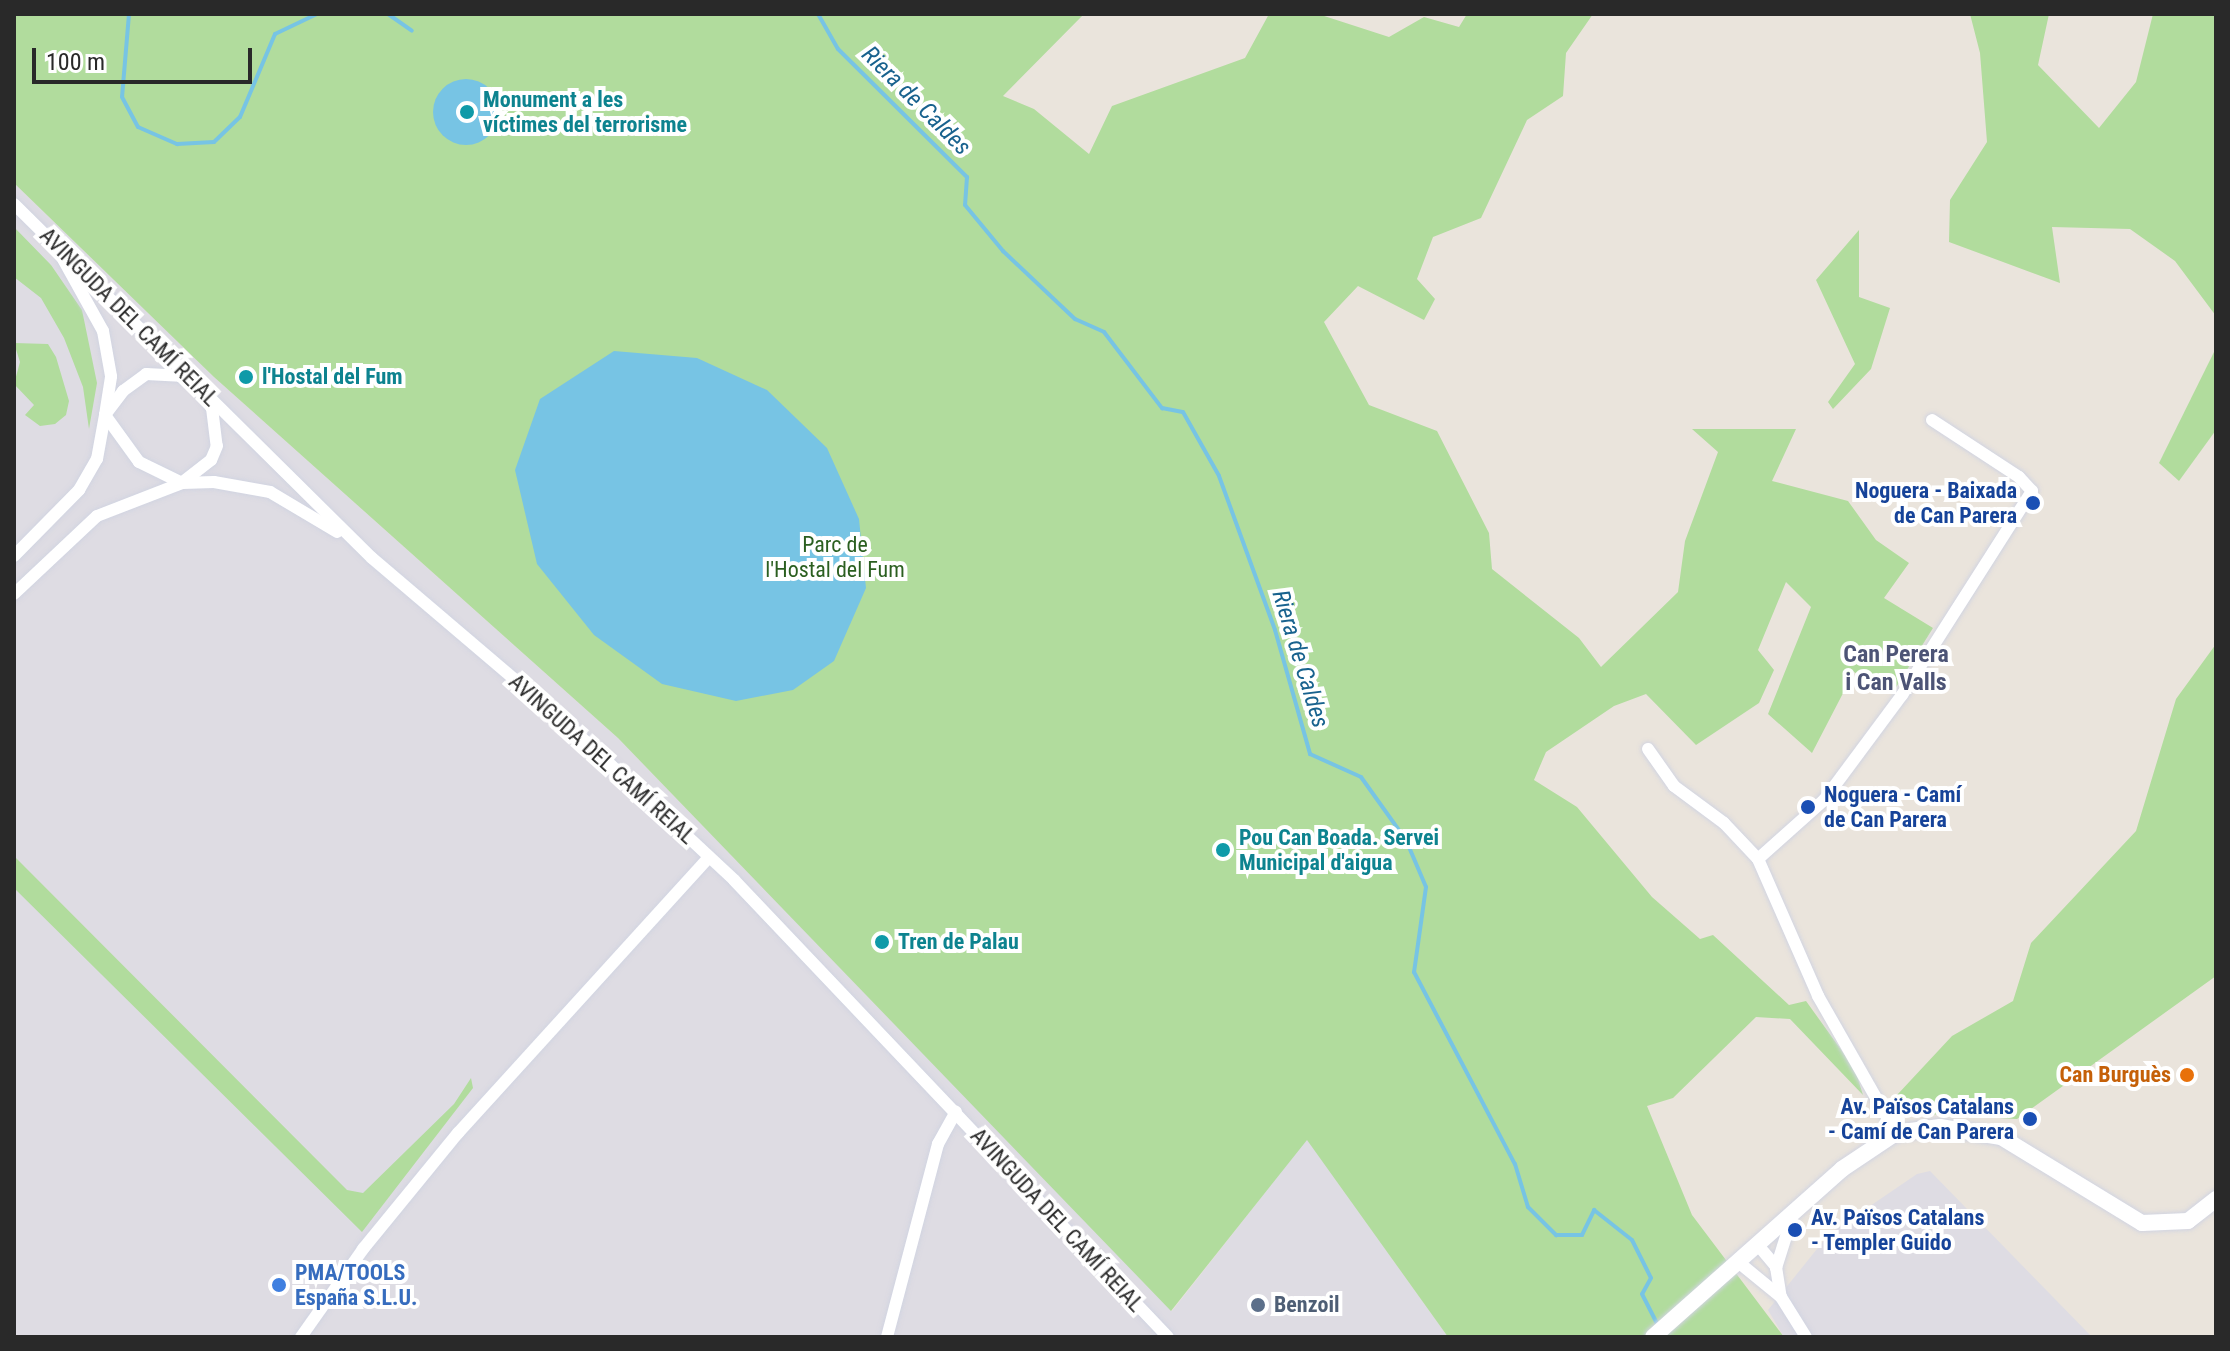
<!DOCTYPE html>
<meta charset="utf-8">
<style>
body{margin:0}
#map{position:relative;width:2230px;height:1351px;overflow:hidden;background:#eae4dc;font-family:"Roboto Condensed",sans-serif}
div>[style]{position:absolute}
.industrial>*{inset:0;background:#dedce3}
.green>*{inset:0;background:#b1dc9d}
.water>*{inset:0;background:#77c4e4}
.round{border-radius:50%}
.stream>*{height:4px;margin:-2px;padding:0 2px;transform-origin:2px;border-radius:2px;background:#77c4e4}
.roads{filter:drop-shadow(0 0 2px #d1d4e1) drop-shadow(0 0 2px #d1d4e1)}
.street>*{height:12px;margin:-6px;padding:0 6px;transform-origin:6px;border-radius:6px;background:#fff}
.secondary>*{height:16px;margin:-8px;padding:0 8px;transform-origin:8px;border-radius:8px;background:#fff}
.dots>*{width:22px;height:22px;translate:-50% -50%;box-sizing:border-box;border:4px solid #fff;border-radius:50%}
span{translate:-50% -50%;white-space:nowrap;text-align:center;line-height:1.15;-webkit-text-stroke:8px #fff;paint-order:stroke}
.culture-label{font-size:22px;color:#0d838f;font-weight:700}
.left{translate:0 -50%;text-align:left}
.street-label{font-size:22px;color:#292929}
.transit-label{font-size:22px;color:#164399;font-weight:700}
.right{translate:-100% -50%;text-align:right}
.park-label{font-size:22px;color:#2b5f20}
.food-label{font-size:22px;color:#c56008;font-weight:700}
.shop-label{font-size:22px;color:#366cbe;font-weight:700}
.service-label{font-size:22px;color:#4e5e75;font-weight:700}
.water-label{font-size:24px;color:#18628e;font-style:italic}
.neighbourhood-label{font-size:24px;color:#4d5476;font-weight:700}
.frame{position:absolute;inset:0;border:16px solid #292929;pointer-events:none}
.scale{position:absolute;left:32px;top:48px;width:220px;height:36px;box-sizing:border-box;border:4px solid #292929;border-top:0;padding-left:10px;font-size:24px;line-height:28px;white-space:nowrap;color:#292929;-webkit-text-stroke:6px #fff;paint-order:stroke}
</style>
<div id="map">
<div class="industrial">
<div style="clip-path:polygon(14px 183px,214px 377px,618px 738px,1172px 1311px,1307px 1139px,1448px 1337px,14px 1337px)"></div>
<div style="clip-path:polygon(1930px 1171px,2092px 1337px,1784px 1337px,1768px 1310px,1829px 1234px,1917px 1174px)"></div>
</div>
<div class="green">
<div style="clip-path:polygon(14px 14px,1084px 14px,1003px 96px,1034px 109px,1089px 154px,1112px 106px,1245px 58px,1269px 14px,1318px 14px,1389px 37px,1424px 17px,1459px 27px,1467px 14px,1593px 14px,1566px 53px,1563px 96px,1527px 120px,1481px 218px,1433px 237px,1417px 279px,1435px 299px,1424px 320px,1358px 286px,1324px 322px,1369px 405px,1437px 431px,1489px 533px,1492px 569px,1579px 638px,1601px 667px,1678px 592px,1685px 541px,1718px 452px,1692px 429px,1796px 429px,1772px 481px,1848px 501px,1876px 540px,1909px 563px,1884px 598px,1933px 628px,1892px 694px,1854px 672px,1812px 753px,1768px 714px,1811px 607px,1786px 582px,1758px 650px,1774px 670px,1759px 703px,1696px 745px,1646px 694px,1614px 706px,1546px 752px,1534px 780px,1577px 807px,1652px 897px,1700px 939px,1713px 935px,1789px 1005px,1806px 1001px,1855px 1069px,1863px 1095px,1790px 1019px,1756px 1017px,1673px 1098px,1647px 1106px,1692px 1215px,1784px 1337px,1448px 1337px,1307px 1140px,1171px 1311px,618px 738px,214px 377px,14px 183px)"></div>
<div style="clip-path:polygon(1970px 14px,2049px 14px,2038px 65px,2099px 128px,2136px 82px,2153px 14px,2216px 14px,2216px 316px,2175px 261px,2130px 229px,2052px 227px,2060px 283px,1949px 242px,1950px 200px,1987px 142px,1980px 53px)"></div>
<div style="clip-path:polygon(14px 227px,51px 265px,82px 310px,97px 383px,89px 429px,83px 387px,64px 338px,41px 298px,14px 277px)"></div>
<div style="clip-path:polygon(1859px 230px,1859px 297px,1890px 308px,1871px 369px,1833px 409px,1828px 402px,1855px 364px,1816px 280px)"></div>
<div style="clip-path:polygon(14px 343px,48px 344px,56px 357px,69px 401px,66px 415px,55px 424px,40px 426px,25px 415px,34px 405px,14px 384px,20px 362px)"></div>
<div style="clip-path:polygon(2216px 348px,2216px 430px,2179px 481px,2159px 463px)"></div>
<div style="clip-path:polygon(2216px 644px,2216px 976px,2017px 1119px,1909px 1113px,1897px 1095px,1952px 1036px,2013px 1001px,2031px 943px,2136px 831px,2176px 699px)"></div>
<div style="clip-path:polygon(14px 856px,347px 1190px,363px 1193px,454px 1104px,471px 1078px,473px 1088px,362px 1232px,14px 888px)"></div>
</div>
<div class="water">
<div class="round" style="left:433px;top:79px;width:66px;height:66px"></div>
<div style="clip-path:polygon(614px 351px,697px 358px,767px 390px,827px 448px,859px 519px,866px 588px,834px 661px,793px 690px,736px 701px,662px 684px,594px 635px,537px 564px,515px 470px,540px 399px)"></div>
</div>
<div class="stream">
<div style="left:129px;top:14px;width:83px;rotate:94.8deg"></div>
<div style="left:122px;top:97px;width:34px;rotate:62deg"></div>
<div style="left:138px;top:127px;width:43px;rotate:23.6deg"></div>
<div style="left:177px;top:144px;width:37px;rotate:-3deg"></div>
<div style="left:214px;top:142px;width:36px;rotate:-44deg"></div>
<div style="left:240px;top:117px;width:90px;rotate:-67.1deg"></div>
<div style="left:275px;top:34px;width:47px;rotate:-25.5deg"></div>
<div style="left:388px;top:14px;width:29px;rotate:35deg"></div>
<div style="left:818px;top:14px;width:40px;rotate:60.3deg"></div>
<div style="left:838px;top:49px;width:182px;rotate:44.8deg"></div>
<div style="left:967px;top:177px;width:28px;rotate:94deg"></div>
<div style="left:965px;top:205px;width:60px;rotate:50.4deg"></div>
<div style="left:1003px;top:251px;width:99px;rotate:43.4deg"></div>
<div style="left:1075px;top:319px;width:32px;rotate:24deg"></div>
<div style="left:1104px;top:332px;width:96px;rotate:52.7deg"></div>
<div style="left:1162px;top:408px;width:21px;rotate:11deg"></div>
<div style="left:1183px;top:412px;width:73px;rotate:60.6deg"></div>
<div style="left:1219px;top:476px;width:164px;rotate:70deg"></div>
<div style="left:1275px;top:630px;width:129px;rotate:74.2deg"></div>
<div style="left:1310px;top:754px;width:56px;rotate:24.3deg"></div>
<div style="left:1361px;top:777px;width:77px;rotate:54.5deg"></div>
<div style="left:1406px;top:840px;width:51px;rotate:66.9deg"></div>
<div style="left:1426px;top:887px;width:86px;rotate:98deg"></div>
<div style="left:1414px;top:972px;width:217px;rotate:62.3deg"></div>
<div style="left:1515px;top:1164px;width:45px;rotate:73.2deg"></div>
<div style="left:1528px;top:1207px;width:40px;rotate:45deg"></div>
<div style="left:1556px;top:1235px;width:26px"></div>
<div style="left:1582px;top:1235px;width:28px;rotate:-64deg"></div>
<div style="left:1594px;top:1210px;width:48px;rotate:38.3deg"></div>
<div style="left:1632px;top:1240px;width:42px;rotate:63.4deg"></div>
<div style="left:1651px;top:1278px;width:18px;rotate:119deg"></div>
<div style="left:1642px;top:1294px;width:37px;rotate:63deg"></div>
</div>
<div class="roads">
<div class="street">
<div style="left:14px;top:204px;width:503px;rotate:44.68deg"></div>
<div style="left:372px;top:558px;width:257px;rotate:40.4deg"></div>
<div style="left:568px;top:725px;width:227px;rotate:43deg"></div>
<div style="left:734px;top:880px;width:630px;rotate:46.48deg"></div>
<div style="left:146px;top:374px;width:34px;rotate:3deg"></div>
<div style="left:180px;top:376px;width:21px;rotate:25deg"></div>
<div style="left:199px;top:385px;width:26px;rotate:61deg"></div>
<div style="left:212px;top:408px;width:38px;rotate:83deg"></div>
<div style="left:217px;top:446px;width:15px;rotate:113deg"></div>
<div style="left:211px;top:460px;width:37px;rotate:142deg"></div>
<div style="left:182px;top:483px;width:48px;rotate:-154deg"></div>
<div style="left:139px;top:462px;width:58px;rotate:-125.9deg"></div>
<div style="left:105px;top:415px;width:30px;rotate:-53deg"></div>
<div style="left:123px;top:391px;width:29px;rotate:-36deg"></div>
<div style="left:14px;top:556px;width:93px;rotate:-45.4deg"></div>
<div style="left:79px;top:490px;width:36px;rotate:-60deg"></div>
<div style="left:97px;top:459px;width:45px;rotate:-79.7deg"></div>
<div style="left:105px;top:415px;width:39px;rotate:-81deg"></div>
<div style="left:111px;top:376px;width:46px;rotate:-100.1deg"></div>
<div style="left:103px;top:331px;width:82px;rotate:-119.1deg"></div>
<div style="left:14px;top:594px;width:114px;rotate:-43.2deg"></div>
<div style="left:97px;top:516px;width:91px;rotate:-21.2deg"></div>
<div style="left:182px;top:483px;width:32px;rotate:-2deg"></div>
<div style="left:214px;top:482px;width:57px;rotate:10.1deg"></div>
<div style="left:270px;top:492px;width:78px;rotate:30.8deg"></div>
<div style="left:1648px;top:749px;width:45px;rotate:54.9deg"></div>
<div style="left:1674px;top:786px;width:62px;rotate:36.5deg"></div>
<div style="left:1724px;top:823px;width:50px;rotate:46.6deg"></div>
<div style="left:1758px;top:859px;width:150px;rotate:66.3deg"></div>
<div style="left:1818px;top:996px;width:158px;rotate:60.3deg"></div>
<div style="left:1758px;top:859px;width:89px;rotate:-41.8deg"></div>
<div style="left:1824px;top:800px;width:131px;rotate:-53.4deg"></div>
<div style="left:1902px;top:695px;width:242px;rotate:-57.5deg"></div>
<div style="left:2032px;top:491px;width:19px;rotate:-133deg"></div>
<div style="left:2019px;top:477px;width:104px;rotate:-146.8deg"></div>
<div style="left:1757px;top:1244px;width:30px;rotate:50deg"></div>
<div style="left:1776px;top:1267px;width:30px;rotate:81deg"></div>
<div style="left:1737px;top:1261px;width:57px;rotate:39.3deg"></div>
<div style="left:1781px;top:1297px;width:47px;rotate:58deg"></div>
<div style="left:1776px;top:1268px;width:57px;rotate:-72.5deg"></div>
<div style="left:301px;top:1337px;width:108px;rotate:-54.8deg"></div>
<div style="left:363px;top:1249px;width:150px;rotate:-50.7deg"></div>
<div style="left:458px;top:1133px;width:373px;rotate:-47.7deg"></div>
<div style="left:887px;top:1337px;width:200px;rotate:-75.2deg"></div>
<div style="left:938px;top:1144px;width:37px;rotate:-61deg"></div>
</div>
<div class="secondary">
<div style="left:1653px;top:1337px;width:253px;rotate:-41.6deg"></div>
<div style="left:1842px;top:1169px;width:65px;rotate:-33.7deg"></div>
<div style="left:1896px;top:1133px;width:44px;rotate:-7.8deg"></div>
<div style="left:1940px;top:1127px;width:62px;rotate:9.3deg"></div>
<div style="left:2001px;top:1137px;width:165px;rotate:31.4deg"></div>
<div style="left:2142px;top:1223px;width:46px;rotate:-2.5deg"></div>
<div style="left:2188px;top:1221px;width:36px;rotate:-38deg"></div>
</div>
</div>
<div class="dots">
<div style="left:467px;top:112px;background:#0f9aa8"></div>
<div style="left:246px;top:377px;background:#0f9aa8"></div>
<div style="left:2033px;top:503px;background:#1a4fb4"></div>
<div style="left:1808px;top:807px;background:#1a4fb4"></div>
<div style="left:1223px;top:850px;background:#0f9aa8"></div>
<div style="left:882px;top:942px;background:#0f9aa8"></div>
<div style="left:2187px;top:1075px;background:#e8710a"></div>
<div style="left:2030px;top:1119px;background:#1a4fb4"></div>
<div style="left:1795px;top:1230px;background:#1a4fb4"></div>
<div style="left:279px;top:1285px;background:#3f7fe0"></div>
<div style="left:1258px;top:1305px;background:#5c6f8a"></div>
</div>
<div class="culture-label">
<span class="left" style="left:483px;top:112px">Monument a les<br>víctimes del terrorisme</span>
<span class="left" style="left:262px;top:377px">l'Hostal del Fum</span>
<span class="left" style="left:1239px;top:850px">Pou Can Boada. Servei<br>Municipal d'aigua</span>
<span class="left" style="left:898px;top:942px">Tren de Palau</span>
</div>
<div class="street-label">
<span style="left:129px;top:317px;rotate:45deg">AVINGUDA DEL CAMÍ REIAL</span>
<span style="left:602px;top:759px;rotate:42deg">AVINGUDA DEL CAMÍ REIAL</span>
<span style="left:1057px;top:1220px;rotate:47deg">AVINGUDA DEL CAMÍ REIAL</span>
</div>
<div class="transit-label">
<span class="right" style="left:2017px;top:503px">Noguera - Baixada<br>de Can Parera</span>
<span class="left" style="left:1824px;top:807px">Noguera - Camí<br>de Can Parera</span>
<span class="right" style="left:2014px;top:1119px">Av. Països Catalans<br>- Camí de Can Parera</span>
<span class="left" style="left:1811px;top:1230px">Av. Països Catalans<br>- Templer Guido</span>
</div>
<div class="park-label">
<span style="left:835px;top:557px">Parc de<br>l'Hostal del Fum</span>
</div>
<div class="food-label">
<span class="right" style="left:2171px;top:1075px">Can Burguès</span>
</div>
<div class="shop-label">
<span class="left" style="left:295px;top:1285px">PMA/TOOLS<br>España S.L.U.</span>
</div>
<div class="service-label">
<span class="left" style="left:1274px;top:1305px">Benzoil</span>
</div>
<div class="water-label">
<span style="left:916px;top:101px;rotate:45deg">Riera de Caldes</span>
<span style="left:1300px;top:659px;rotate:73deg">Riera de Caldes</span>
</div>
<div class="neighbourhood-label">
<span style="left:1896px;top:669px">Can Perera<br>i Can Valls</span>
</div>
<div class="frame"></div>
<div class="scale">100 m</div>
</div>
